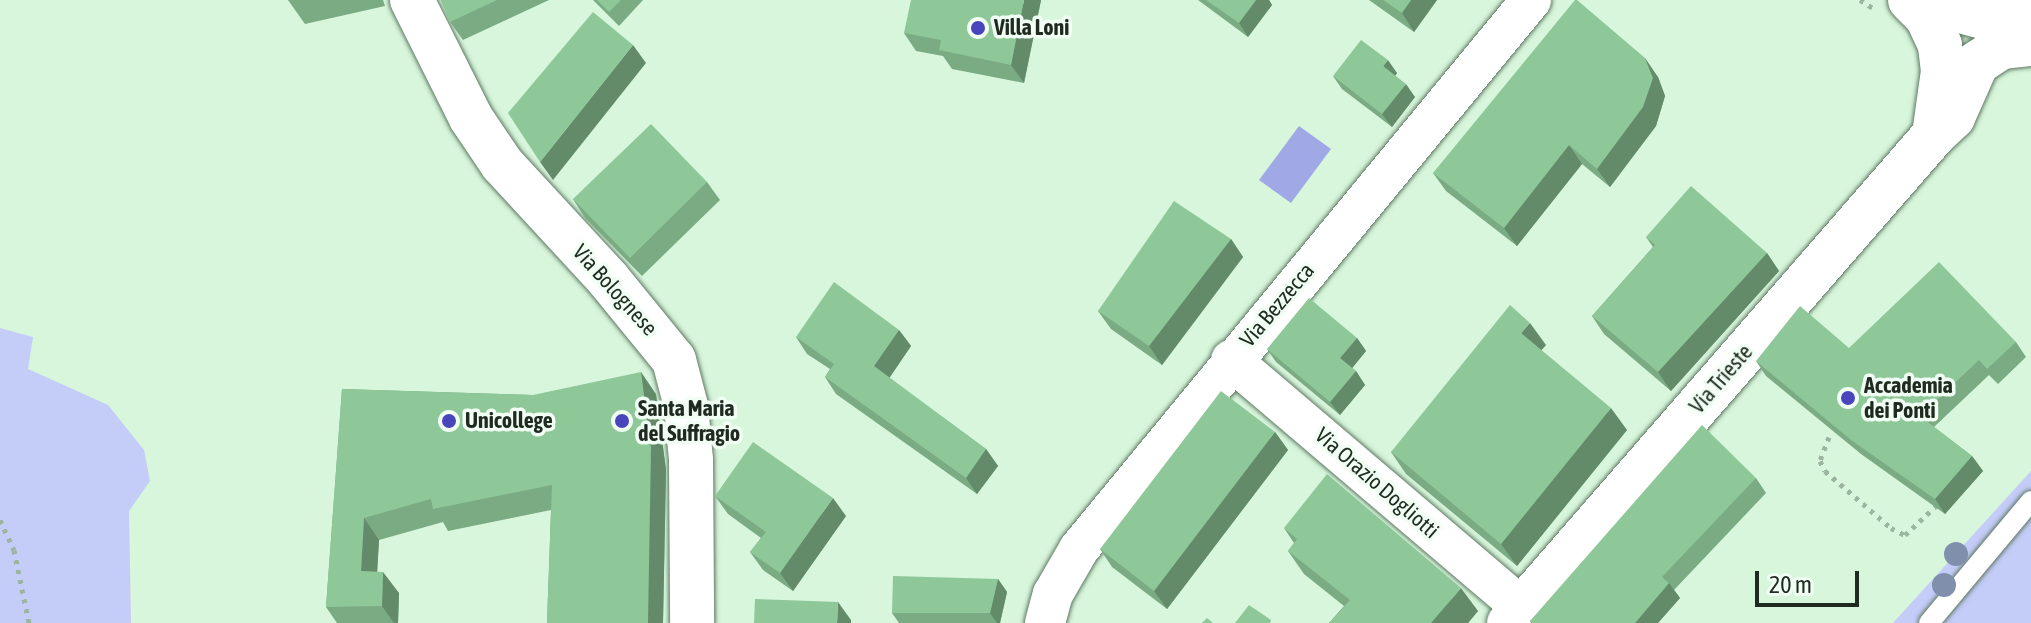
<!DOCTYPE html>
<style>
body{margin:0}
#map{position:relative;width:2031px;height:623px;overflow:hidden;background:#d7f6dc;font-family:"Asap Condensed",sans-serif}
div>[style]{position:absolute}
.green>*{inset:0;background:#c4ccf8}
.water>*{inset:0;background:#a0a9e6}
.path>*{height:5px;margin-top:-2.5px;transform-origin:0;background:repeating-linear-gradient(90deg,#9cb5a1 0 4px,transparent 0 10px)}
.roads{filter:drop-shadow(0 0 2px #5d7861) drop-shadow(0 0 2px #5d7861)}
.lane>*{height:20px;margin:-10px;padding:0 10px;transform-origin:10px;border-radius:10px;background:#fff}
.street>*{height:40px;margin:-20px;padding:0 20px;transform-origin:20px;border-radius:20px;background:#fff}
.secondary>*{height:44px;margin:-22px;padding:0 22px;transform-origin:22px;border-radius:22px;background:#fff}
.primary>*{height:44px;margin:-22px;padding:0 22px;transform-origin:22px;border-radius:22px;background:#fff}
.trees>*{width:24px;height:24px;margin:-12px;border-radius:50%;background:#808fab}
.wall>*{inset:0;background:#7aab83}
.shaded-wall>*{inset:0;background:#638b6a}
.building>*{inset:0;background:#8ec798}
.dots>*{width:22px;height:22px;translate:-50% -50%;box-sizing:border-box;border:4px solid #f1fef3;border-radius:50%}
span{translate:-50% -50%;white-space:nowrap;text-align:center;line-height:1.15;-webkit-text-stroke:7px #f1fef3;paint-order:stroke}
.poi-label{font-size:22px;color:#1f2b21;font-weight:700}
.left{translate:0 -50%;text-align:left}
.street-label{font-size:22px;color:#1f2b21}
.scale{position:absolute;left:1755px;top:571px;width:104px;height:36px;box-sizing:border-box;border:4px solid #1f2b21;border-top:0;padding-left:10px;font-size:24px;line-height:28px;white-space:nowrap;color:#1f2b21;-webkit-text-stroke:6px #f1fef3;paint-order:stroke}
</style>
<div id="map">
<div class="green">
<div style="clip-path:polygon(0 328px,33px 337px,28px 369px,108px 405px,144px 450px,150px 481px,129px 511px,131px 623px,0 623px)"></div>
<div style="clip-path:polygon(2031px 471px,2031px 623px,1893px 623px)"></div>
</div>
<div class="water">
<div style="clip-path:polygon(1299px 126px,1331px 149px,1291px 203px,1259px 180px)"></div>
</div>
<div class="path">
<div style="left:1860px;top:0;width:15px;rotate:32deg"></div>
<div style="left:1829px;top:437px;width:26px;rotate:111deg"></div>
<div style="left:1820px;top:461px;width:11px;rotate:63deg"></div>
<div style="left:1825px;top:471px;width:87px;rotate:40.8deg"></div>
<div style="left:1891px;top:528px;width:16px;rotate:27deg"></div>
<div style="left:1905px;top:535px;width:47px;rotate:-43.3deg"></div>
<div style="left:0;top:520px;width:33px;rotate:65deg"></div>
<div style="left:14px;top:550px;width:75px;rotate:78.4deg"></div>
</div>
<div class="roads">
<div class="lane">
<div style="left:1929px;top:623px;width:159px;rotate:-50.1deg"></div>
</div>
<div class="street">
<div style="left:1231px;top:360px;width:382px;rotate:40.4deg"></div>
<div style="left:1045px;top:623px;width:30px;rotate:-75deg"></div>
<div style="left:1053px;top:594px;width:52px;rotate:-60deg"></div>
<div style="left:1079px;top:549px;width:711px;rotate:-50.53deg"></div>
</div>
<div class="secondary">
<div style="left:1919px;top:0;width:62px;rotate:14.9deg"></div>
<div style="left:1979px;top:16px;width:52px"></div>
<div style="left:1934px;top:135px;width:26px;rotate:-43deg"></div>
<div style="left:1953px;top:117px;width:59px;rotate:-66deg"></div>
<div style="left:1977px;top:63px;width:30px;rotate:-33deg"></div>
<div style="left:2002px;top:47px;width:29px;rotate:-6deg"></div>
</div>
<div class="primary">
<div style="left:412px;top:0;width:132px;rotate:63.4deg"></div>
<div style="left:471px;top:118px;width:55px;rotate:56deg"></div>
<div style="left:502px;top:164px;width:156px;rotate:47.3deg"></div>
<div style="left:608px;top:279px;width:104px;rotate:50.8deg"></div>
<div style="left:674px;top:360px;width:48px;rotate:75.4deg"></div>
<div style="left:686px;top:406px;width:54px;rotate:84.7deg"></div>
<div style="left:691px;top:460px;width:163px;rotate:89.6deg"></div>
<div style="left:1509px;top:623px;width:647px;rotate:-48.95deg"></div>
<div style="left:1934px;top:135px;width:65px;rotate:-82deg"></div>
<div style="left:1943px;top:71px;width:26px;rotate:-97deg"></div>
<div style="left:1940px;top:45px;width:31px;rotate:-115deg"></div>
<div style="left:1927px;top:17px;width:24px;rotate:-135deg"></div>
</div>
</div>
<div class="trees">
<div style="left:1956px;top:554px"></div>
<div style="left:1944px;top:585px"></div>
</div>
<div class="wall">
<div style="clip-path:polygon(288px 0,383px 0,385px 6px,305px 24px)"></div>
<div style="clip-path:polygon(441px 0,549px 0,463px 40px,450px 22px)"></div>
<div style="clip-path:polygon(593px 0,643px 0,619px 26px)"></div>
<div style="clip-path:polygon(1041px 0,1024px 83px,952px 69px,943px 56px,916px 51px,904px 33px)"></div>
<div style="clip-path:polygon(1198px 0,1269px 0,1272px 5px,1248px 37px)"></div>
<div style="clip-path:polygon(1369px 0,1437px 0,1414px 32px)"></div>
<div style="clip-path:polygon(1397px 73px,1395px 76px,1415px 97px,1392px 127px,1342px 89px,1333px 76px)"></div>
<div style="clip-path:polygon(1658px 77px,1665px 96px,1656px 126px,1610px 187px,1582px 164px,1517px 246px,1446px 191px,1433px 173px)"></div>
<div style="clip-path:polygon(707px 182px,720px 200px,642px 276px,585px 218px,573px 199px)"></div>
<div style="clip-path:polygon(1646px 237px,1767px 253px,1779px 271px,1671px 391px,1604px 334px,1592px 316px,1653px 247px)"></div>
<div style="clip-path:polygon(1231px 239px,1243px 257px,1162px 365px,1111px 329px,1098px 311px)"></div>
<div style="clip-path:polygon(899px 330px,911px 346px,889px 378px,986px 449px,998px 466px,977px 494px,836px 394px,825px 377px,830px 369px,807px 354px,796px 337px)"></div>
<div style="clip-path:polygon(1357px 338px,1366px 351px,1352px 368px,1356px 371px,1365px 385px,1340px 415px,1276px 362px,1267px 349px)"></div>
<div style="clip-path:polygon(2016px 342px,2026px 357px,1998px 384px,1989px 375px,1934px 427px,1972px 456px,1983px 471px,1945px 514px,1861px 454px,1766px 376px,1756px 361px)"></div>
<div style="clip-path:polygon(1546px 345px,1541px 350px,1627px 430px,1517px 566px,1406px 474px,1391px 452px)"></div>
<div style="clip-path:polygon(342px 389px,533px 395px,656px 394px,666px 470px,663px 623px,547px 623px,551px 510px,448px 531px,443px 522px,379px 540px,377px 572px,399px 593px,398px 623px,337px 623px,326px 607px)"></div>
<div style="clip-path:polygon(1275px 432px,1288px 450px,1167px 609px,1112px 567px,1100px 549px)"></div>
<div style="clip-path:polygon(1756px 478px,1766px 493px,1674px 590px,1680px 598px,1658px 623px,1531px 623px,1530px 621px)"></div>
<div style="clip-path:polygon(715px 496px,846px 516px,793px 591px,763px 570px,750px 552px,761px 538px,728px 514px)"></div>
<div style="clip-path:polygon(1284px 528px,1478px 611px,1468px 623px,1329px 623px,1344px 606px,1304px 574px,1288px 551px,1294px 543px)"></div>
<div style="clip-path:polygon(998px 579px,1007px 592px,1000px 623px,899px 623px,892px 613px)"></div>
</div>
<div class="shaded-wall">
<div style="clip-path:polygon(1024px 0,1041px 0,1024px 83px,1011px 65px)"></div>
<div style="clip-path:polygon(1256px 0,1269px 0,1272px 5px,1248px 37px,1239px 23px)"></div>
<div style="clip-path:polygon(1411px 0,1437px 0,1414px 32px,1402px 13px)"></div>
<div style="clip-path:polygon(633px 45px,646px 63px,553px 180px,540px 162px)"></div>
<div style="clip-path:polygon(1645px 58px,1658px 77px,1665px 96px,1656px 126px,1610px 187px,1597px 169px)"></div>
<div style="clip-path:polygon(1388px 60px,1397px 73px,1392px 80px,1383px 66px)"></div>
<div style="clip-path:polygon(1406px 84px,1415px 97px,1392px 127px,1382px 114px)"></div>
<div style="clip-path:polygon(1569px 145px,1582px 164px,1517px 246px,1504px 228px)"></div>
<div style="clip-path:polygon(1231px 239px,1243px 257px,1162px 365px,1149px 346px)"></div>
<div style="clip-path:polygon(1767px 253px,1779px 271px,1671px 391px,1658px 372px)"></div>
<div style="clip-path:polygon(1530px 323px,1546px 345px,1537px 355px,1521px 333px)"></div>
<div style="clip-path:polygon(899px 330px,911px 346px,886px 383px,874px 366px)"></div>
<div style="clip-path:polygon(1357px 338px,1366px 351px,1349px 372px,1340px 358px)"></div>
<div style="clip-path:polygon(1356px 371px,1365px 385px,1340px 415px,1330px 402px)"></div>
<div style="clip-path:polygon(641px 372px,656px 394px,666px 470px,663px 623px,648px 623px)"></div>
<div style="clip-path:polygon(1611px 408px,1627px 430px,1517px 566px,1501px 544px)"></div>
<div style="clip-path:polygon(1275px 432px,1288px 450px,1167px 609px,1154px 591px)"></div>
<div style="clip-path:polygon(986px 449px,998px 466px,977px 494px,966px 478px)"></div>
<div style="clip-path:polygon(1972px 456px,1983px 471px,1945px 514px,1935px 499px)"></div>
<div style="clip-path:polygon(833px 498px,846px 516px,793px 591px,780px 573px)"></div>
<div style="clip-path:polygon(364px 518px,379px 540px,376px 593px,361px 571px)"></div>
<div style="clip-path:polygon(383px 572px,399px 593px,398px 623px,394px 623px,382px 606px)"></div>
<div style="clip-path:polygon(998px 579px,1007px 592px,1000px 623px,997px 623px,990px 613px)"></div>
<div style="clip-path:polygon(1669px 583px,1680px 598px,1658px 623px,1635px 623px)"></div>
<div style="clip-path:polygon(1461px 588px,1478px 611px,1468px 623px,1431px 623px)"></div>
<div style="clip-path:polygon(838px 602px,851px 620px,851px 623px,837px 623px)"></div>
</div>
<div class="building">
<div style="clip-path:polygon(441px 0,497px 0,450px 22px)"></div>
<div style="clip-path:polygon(597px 0,621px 0,609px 12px)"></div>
<div style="clip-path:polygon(911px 0,1024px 0,1011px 65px,939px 50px,941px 40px,904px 33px)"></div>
<div style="clip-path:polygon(1206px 0,1256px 0,1239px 23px)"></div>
<div style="clip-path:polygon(1383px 0,1411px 0,1402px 13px)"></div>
<div style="clip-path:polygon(1575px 0,1577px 0,1645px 58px,1653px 78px,1643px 107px,1597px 169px,1569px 145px,1504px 228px,1433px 173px)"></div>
<div style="clip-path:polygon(593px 12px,633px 45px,540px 162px,508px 113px)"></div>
<div style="clip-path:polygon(1361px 40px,1388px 60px,1383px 66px,1406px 84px,1382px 114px,1333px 76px)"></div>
<div style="clip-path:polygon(651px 124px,707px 182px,630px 258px,573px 199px)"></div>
<div style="clip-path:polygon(1691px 186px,1767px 253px,1658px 372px,1592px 316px,1655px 245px,1646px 237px)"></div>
<div style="clip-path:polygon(1174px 201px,1231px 239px,1149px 346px,1098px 311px)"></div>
<div style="clip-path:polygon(1939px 262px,2016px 342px,1987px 369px,1979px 360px,1920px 416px,1972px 456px,1935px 499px,1851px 440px,1756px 361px,1800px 306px,1849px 348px)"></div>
<div style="clip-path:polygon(834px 282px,899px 330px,874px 366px,986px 449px,966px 478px,825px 377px,834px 364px,796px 337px)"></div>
<div style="clip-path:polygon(1309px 298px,1357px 338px,1340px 358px,1356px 371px,1330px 402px,1267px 349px)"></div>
<div style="clip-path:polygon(1510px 305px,1530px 323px,1521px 333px,1611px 408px,1501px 544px,1391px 452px)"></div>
<div style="clip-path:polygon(641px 372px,651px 448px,648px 623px,547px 623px,552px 485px,433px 509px,431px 499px,364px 518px,361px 571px,383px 572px,382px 606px,326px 607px,342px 389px,533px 395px)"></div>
<div style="clip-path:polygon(1221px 391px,1275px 432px,1154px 591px,1100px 549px)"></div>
<div style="clip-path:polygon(1702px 425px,1756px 478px,1662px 577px,1669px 583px,1635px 623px,1532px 623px,1530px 621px)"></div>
<div style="clip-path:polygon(753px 442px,833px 498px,780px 573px,750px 552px,766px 532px,715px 496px)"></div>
<div style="clip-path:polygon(1327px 474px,1461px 588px,1431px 623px,1329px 623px,1350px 600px,1288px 551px,1297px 539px,1284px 528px)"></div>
<div style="clip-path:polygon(893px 576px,998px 579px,990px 613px,892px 613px)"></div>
<div style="clip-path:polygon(755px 599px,838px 602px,837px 623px,754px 623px)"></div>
<div style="clip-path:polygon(1249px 605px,1271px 620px,1270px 623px,1235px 623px)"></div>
<div style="clip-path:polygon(1207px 618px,1213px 623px,1202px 623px)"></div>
</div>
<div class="dots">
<div style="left:978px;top:28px;background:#4946bc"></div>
<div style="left:1848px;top:398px;background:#4946bc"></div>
<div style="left:449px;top:421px;background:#4946bc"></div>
<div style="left:622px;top:421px;background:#4946bc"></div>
</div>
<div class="poi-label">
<span class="left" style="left:994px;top:28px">Villa Loni</span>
<span class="left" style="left:1864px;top:398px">Accademia<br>dei Ponti</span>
<span class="left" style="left:638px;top:421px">Santa Maria<br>del Suffragio</span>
<span class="left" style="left:465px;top:421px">Unicollege</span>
</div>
<div class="street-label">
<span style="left:615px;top:290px;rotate:48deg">Via Bolognese</span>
<span style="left:1277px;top:305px;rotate:-50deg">Via Bezzecca</span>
<span style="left:1721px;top:379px;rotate:-49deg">Via Trieste</span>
<span style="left:1377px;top:483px;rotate:41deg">Via Orazio Dogliotti</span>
</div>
<div class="scale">20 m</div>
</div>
